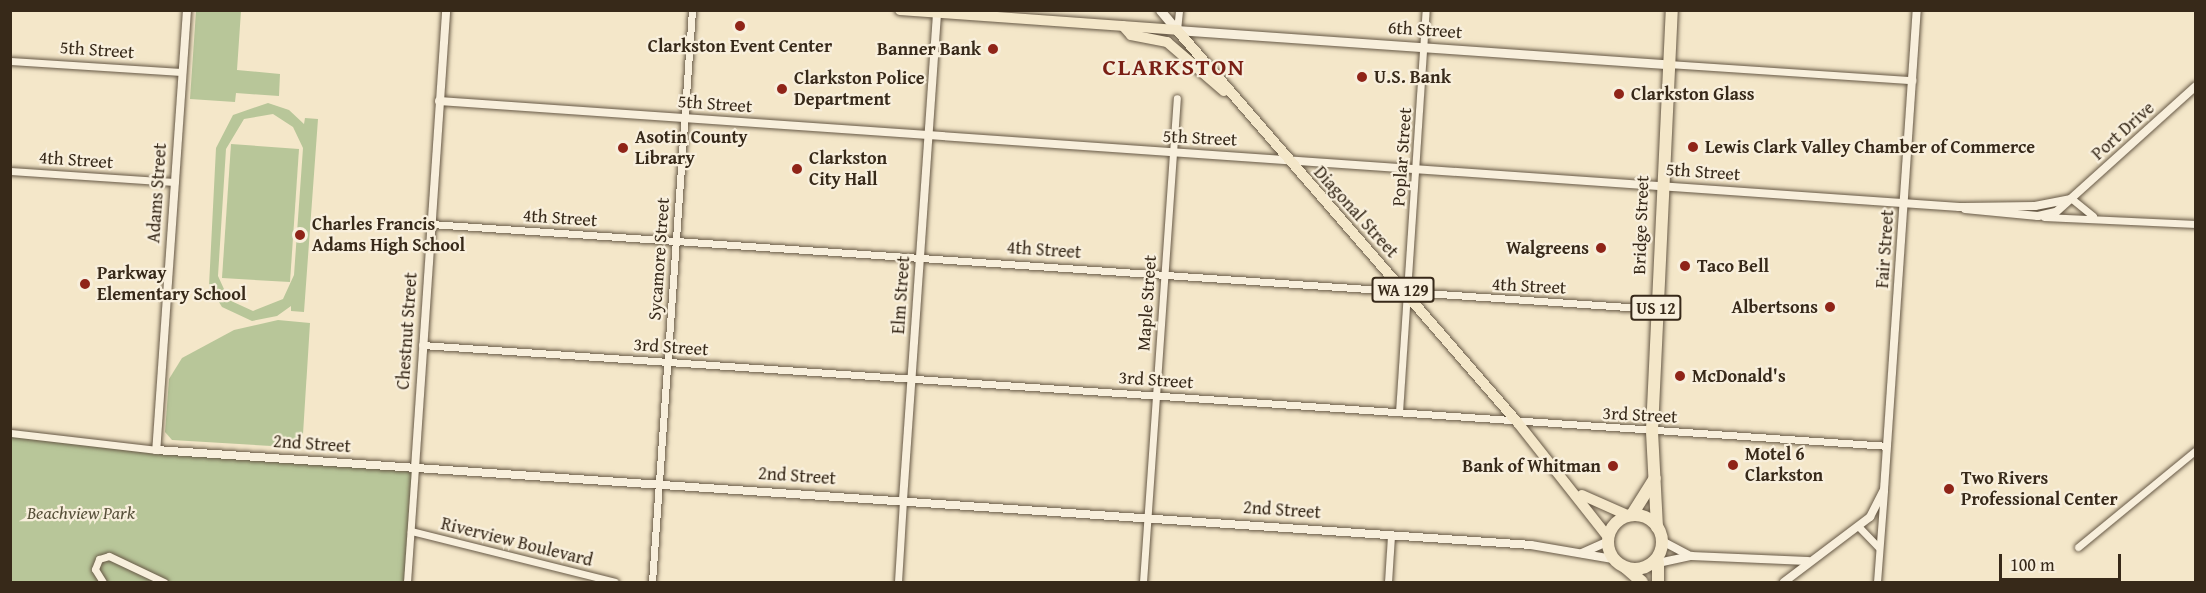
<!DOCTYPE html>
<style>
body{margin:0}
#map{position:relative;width:2206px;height:593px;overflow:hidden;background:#f4e7c9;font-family:"Gentium Book Plus",serif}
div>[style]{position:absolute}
.green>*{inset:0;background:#b8c699}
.roads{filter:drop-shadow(0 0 2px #665845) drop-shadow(0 0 2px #665845)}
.minor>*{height:7px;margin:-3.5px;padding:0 3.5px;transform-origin:3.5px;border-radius:3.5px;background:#f8efdc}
.tertiary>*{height:8px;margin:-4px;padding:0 4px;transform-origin:4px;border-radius:4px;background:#f8efdc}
.secondary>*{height:9px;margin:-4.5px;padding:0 4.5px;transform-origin:4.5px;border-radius:4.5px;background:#f8efdc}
.primary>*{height:10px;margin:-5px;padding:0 5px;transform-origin:5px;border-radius:5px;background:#f4e7c9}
.trunk>*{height:12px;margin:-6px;padding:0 6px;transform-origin:6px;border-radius:6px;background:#f4e7c9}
.trunk>.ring{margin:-6px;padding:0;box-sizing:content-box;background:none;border:12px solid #f4e7c9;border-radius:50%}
.dots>*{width:16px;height:16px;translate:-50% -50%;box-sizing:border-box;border:3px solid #f8efdc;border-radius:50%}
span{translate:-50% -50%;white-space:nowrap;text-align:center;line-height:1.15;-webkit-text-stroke:4.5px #f8efdc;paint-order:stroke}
.shield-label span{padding:2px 4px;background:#f8efdc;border:2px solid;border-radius:4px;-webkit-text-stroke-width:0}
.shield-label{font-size:16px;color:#372919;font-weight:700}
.street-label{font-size:18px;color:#372919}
.poi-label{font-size:18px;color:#372919;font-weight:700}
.right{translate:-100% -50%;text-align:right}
.left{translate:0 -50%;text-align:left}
.park-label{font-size:18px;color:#575039;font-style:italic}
.district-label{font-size:24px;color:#7a1f14;font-weight:700;letter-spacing:1.5px}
.frame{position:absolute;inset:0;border:12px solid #372919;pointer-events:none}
.scale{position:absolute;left:1999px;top:554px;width:122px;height:27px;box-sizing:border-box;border:3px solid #372919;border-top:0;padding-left:8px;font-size:18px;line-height:21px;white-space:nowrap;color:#372919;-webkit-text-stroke:4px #f8efdc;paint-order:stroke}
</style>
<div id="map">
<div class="green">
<div style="clip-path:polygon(196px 11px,241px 11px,237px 70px,280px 74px,279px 96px,236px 93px,235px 102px,190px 99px)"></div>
<div style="clip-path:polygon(evenodd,268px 103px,289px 110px,304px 124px,305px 118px,318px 119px,304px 312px,291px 311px,291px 306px,277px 316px,252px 321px,222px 307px,209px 286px,216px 148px,233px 115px,268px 103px,273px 114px,293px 127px,303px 148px,294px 275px,283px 299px,253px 311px,229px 300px,218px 276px,226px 149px,244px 119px,273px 114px)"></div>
<div style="clip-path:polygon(231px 144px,299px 149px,290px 282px,222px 278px)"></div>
<div style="clip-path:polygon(278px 320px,310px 323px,303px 434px,289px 447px,172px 440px,165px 432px,169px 379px,182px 358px,234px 330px)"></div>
<div style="clip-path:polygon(10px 433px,64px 442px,415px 468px,407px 582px,11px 582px)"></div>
</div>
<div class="roads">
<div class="minor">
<div style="left:1177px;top:30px;width:20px;rotate:-84deg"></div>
<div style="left:10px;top:61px;width:172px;rotate:3.7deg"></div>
<div style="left:1668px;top:64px;width:245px;rotate:3.8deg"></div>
<div style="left:10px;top:171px;width:165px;rotate:3.8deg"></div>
<div style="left:2072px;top:199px;width:27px;rotate:39deg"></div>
<div style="left:2044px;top:217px;width:152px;rotate:2.6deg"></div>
<div style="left:431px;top:224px;width:1227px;rotate:3.97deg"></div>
<div style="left:422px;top:345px;width:1468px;rotate:3.94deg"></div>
<div style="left:1399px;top:412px;width:403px;rotate:-86.2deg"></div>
<div style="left:10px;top:433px;width:147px;rotate:6.6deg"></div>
<div style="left:1858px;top:526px;width:30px;rotate:46deg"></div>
<div style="left:411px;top:531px;width:210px;rotate:14deg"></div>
<div style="left:2078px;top:547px;width:153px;rotate:-39.4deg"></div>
<div style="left:103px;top:582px;width:15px;rotate:-122deg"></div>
<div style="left:95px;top:569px;width:11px;rotate:-68deg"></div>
<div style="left:99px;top:559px;width:10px;rotate:-17deg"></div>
<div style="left:109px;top:556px;width:61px;rotate:25.3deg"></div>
<div style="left:407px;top:582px;width:114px;rotate:-86deg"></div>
<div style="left:652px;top:582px;width:573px;rotate:-86deg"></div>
<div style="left:898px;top:582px;width:82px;rotate:-86.5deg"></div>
<div style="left:1143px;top:582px;width:485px;rotate:-86deg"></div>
<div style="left:1388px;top:582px;width:47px;rotate:-86.3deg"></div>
<div style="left:1877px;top:582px;width:92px;rotate:-85.6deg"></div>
</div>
<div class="tertiary">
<div style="left:187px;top:10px;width:441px;rotate:94deg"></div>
<div style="left:156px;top:450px;width:1378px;rotate:3.95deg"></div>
<div style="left:1531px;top:545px;width:83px;rotate:9.7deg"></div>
<div style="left:439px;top:101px;width:1524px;rotate:3.99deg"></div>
<div style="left:1959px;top:207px;width:76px;rotate:-0.8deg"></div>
<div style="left:2035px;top:206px;width:38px;rotate:-11deg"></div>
<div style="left:1965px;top:209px;width:73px;rotate:5.5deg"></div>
<div style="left:2038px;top:216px;width:18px;rotate:-13deg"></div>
<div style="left:2056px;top:212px;width:188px;rotate:-42deg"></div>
<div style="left:415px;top:468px;width:459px;rotate:-86.1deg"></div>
<div style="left:903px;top:500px;width:488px;rotate:-86deg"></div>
<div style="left:1662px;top:541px;width:30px;rotate:28deg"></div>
<div style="left:1582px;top:553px;width:27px;rotate:-24deg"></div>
<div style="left:1658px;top:563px;width:34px;rotate:-12deg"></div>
<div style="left:1691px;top:556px;width:117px;rotate:2.4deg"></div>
<div style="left:1784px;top:582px;width:108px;rotate:-37.1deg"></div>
<div style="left:1870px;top:517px;width:30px;rotate:-63deg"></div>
<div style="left:1884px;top:490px;width:481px;rotate:-86.1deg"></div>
</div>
<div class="secondary">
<div style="left:1160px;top:10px;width:26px;rotate:50deg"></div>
<div style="left:1177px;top:30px;width:492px;rotate:4deg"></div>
</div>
<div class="primary">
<div style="left:900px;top:10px;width:278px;rotate:4.1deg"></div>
<div style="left:1177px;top:30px;width:520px;rotate:49.05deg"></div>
<div style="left:1518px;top:423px;width:145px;rotate:51.7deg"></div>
<div style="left:1123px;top:26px;width:12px;rotate:48deg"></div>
<div style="left:1131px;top:35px;width:37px;rotate:11deg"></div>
<div style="left:1167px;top:42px;width:75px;rotate:40.7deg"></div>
<div style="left:1582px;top:495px;width:49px;rotate:24deg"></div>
</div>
<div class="trunk">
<div style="left:1633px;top:513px;width:41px;rotate:-57.8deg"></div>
<div class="ring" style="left:1608px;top:515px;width:42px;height:42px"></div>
<div style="left:1657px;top:527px;width:97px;rotate:-93deg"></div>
<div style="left:1652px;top:430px;width:420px;rotate:-87.3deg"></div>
<div style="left:1658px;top:563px;width:19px;rotate:90deg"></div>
<div style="left:1626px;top:568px;width:21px;rotate:41deg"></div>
</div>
</div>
<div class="dots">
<div style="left:740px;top:26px;background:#8f2418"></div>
<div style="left:993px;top:49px;background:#8f2418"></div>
<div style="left:1362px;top:77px;background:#8f2418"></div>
<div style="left:782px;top:89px;background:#8f2418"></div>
<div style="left:1619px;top:94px;background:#8f2418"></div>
<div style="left:1693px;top:147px;background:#8f2418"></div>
<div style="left:623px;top:148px;background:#8f2418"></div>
<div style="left:797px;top:169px;background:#8f2418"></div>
<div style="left:300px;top:235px;background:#8f2418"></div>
<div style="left:1601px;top:248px;background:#8f2418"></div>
<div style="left:1685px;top:266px;background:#8f2418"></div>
<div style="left:85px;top:284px;background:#8f2418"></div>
<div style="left:1830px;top:307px;background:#8f2418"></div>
<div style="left:1680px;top:376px;background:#8f2418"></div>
<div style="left:1733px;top:465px;background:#8f2418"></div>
<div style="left:1613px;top:466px;background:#8f2418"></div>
<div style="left:1949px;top:489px;background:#8f2418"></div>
</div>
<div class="shield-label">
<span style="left:1403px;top:290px">WA 129</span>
<span style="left:1656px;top:308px">US 12</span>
</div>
<div class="street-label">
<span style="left:1425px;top:30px;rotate:4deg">6th Street</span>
<span style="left:97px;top:50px;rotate:4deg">5th Street</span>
<span style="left:715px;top:104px;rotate:4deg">5th Street</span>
<span style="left:2123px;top:131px;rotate:-42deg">Port Drive</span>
<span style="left:1200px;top:138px;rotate:3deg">5th Street</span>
<span style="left:1402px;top:157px;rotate:-86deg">Poplar Street</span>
<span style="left:76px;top:160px;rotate:4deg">4th Street</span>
<span style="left:1703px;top:172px;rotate:4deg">5th Street</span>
<span style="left:157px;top:193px;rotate:-86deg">Adams Street</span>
<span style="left:1356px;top:212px;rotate:48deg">Diagonal Street</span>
<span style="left:560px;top:218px;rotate:4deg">4th Street</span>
<span style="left:1641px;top:225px;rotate:-88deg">Bridge Street</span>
<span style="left:1885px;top:249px;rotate:-86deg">Fair Street</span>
<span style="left:1044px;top:250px;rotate:4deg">4th Street</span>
<span style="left:659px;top:259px;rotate:-86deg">Sycamore Street</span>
<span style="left:1529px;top:286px;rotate:3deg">4th Street</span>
<span style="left:901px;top:295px;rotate:-86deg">Elm Street</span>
<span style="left:1147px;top:303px;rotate:-86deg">Maple Street</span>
<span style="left:407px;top:331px;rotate:-86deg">Chestnut Street</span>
<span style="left:671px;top:347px;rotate:4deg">3rd Street</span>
<span style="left:1156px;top:380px;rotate:4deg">3rd Street</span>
<span style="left:1640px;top:415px;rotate:3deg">3rd Street</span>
<span style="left:312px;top:444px;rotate:4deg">2nd Street</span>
<span style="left:797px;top:476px;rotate:4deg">2nd Street</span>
<span style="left:1282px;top:510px;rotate:4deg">2nd Street</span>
<span style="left:517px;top:542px;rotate:14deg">Riverview Boulevard</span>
</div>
<div class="poi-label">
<span style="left:740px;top:46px">Clarkston Event Center</span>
<span class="right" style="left:981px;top:49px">Banner Bank</span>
<span class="left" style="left:1374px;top:77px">U.S. Bank</span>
<span class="left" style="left:794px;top:89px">Clarkston Police<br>Department</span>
<span class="left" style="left:1631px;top:94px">Clarkston Glass</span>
<span class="left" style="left:635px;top:148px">Asotin County<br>Library</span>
<span class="left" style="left:1705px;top:147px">Lewis Clark Valley Chamber of Commerce</span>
<span class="left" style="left:809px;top:169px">Clarkston<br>City Hall</span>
<span class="left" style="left:312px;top:235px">Charles Francis<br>Adams High School</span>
<span class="right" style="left:1589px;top:248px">Walgreens</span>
<span class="left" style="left:1697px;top:266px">Taco Bell</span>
<span class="left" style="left:97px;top:284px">Parkway<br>Elementary School</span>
<span class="right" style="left:1818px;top:307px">Albertsons</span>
<span class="left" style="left:1692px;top:376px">McDonald's</span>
<span class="left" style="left:1745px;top:465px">Motel 6<br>Clarkston</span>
<span class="right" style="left:1601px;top:466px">Bank of Whitman</span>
<span class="left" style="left:1961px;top:489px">Two Rivers<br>Professional Center</span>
</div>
<div class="park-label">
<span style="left:81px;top:513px">Beachview Park</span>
</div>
<div class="district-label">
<span style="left:1174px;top:67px">CLARKSTON</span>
</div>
<div class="frame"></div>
<div class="scale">100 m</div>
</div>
